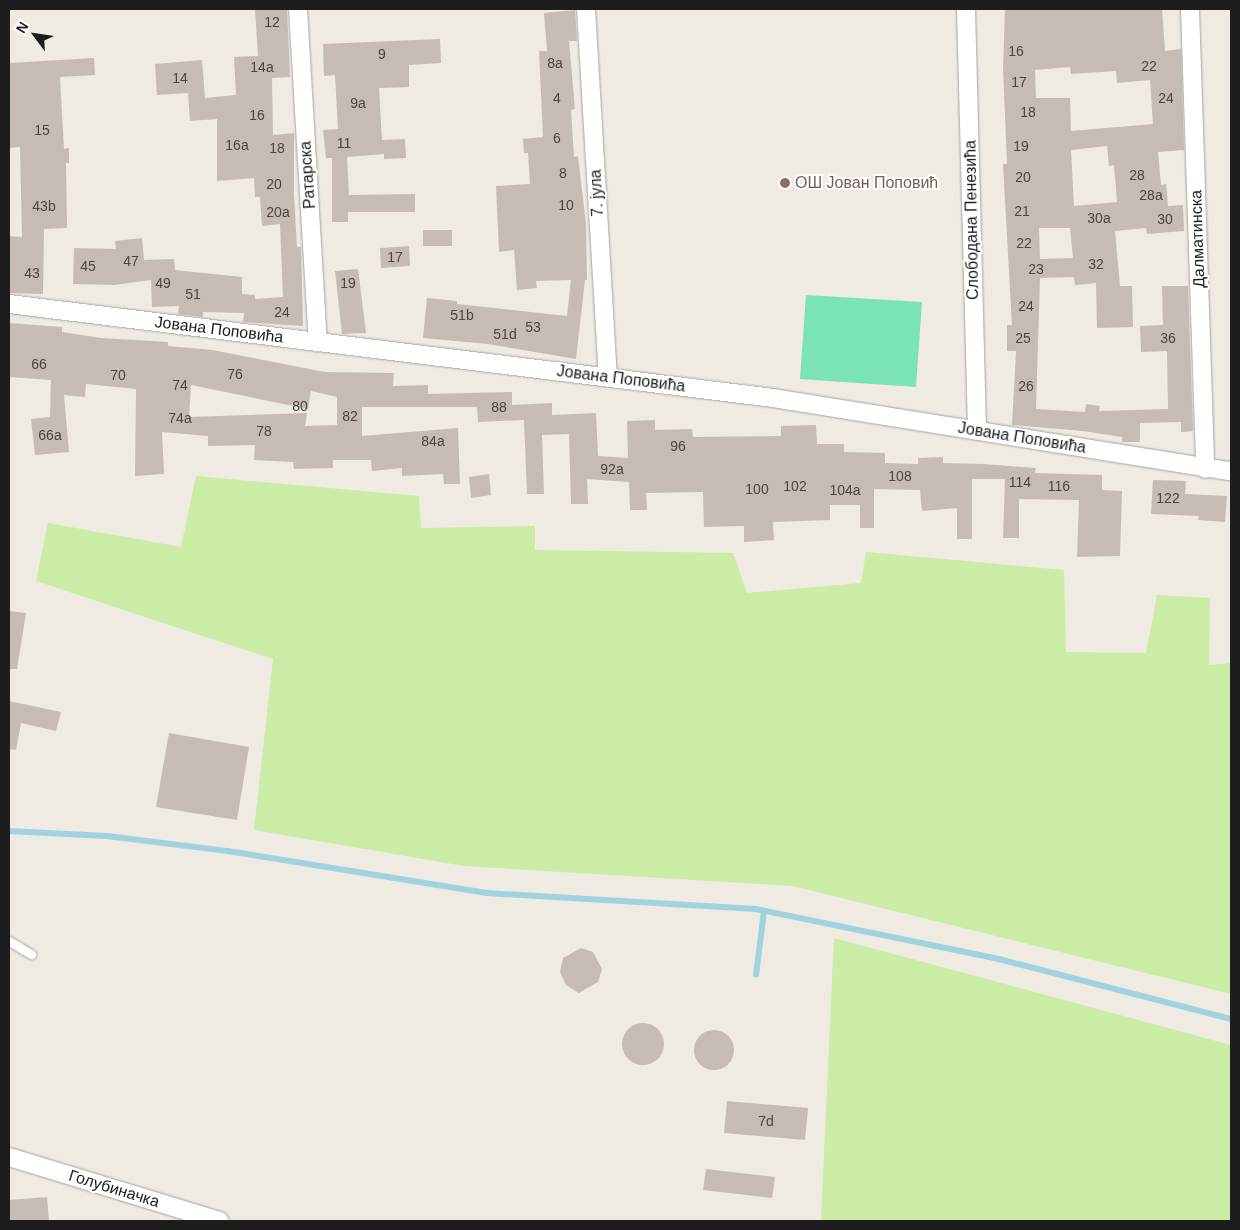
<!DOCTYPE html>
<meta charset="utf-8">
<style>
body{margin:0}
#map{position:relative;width:1240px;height:1230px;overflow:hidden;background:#efeae2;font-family:Helvetica,sans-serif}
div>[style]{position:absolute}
.grass>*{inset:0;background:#caeca4}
.pitch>*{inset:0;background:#7be3b8}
.stream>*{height:5.5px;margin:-2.75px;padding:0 2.75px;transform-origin:2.75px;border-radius:2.75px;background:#9fd3df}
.building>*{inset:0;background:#c7bcb5}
.round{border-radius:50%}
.roads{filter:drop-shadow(0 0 1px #a4a4a4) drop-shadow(0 0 1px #a4a4a4)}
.lane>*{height:9px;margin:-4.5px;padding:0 4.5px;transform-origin:4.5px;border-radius:4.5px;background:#fff}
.street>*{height:18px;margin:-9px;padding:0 9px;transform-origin:9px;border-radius:9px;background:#fff}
.dots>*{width:14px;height:14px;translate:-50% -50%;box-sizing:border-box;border:2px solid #fff;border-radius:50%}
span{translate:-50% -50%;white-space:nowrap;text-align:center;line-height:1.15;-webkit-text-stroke:4px #fff;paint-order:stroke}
.number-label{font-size:14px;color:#484543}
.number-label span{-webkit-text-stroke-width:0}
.street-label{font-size:16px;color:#1d1d1d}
.education-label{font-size:16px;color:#785e54}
.left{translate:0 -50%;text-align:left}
.frame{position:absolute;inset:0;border:10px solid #1d1d1d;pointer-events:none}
.north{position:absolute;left:10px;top:10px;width:50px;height:50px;-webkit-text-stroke:4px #fff;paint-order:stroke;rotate:301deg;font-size:14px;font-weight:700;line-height:20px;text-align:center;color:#1d1d1d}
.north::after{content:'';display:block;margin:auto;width:18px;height:22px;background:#1d1d1d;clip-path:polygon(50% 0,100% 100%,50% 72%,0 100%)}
</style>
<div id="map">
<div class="grass">
<div style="clip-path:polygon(196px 476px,419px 496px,421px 528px,535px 526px,535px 550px,733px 553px,747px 593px,861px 583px,866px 552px,1064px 570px,1066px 652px,1146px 653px,1157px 595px,1210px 598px,1209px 665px,1231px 663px,1231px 994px,793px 886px,464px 866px,254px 830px,273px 659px,36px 581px,48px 523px,181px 547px)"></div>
<div style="clip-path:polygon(834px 938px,1231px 1045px,1231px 1221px,821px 1221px)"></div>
</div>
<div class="pitch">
<div style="clip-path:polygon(806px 295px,922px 302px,916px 387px,800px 379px)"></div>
</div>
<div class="stream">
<div style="left:9px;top:831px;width:98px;rotate:2.9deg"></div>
<div style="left:107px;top:836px;width:122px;rotate:7.1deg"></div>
<div style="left:228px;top:851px;width:262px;rotate:9.2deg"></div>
<div style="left:487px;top:893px;width:269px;rotate:3.4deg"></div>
<div style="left:756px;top:909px;width:248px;rotate:11.6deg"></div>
<div style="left:999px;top:959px;width:240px;rotate:14.5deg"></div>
<div style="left:756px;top:975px;width:64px;rotate:-82.9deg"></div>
</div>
<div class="building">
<div style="clip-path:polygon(255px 9px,287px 9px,290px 77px,272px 78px,273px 135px,294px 133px,294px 194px,297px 247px,301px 247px,303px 326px,243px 322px,244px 313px,203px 312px,203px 317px,178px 314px,179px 306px,152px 307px,151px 280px,114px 285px,73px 284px,74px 248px,116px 249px,115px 241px,142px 238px,144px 260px,174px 259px,175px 270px,242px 277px,242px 294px,255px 295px,255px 299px,283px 297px,280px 224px,262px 226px,260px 197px,255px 197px,254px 178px,217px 181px,217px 119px,190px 121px,188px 93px,157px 95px,155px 64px,202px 60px,205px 98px,236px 95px,234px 57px,258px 56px)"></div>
<div style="clip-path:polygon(evenodd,1005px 9px,1162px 9px,1165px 51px,1181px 49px,1184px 150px,1158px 152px,1161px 185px,1166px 184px,1168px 206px,1183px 205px,1184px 231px,1147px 234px,1146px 228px,1115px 231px,1120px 286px,1132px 286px,1133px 327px,1097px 328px,1096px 283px,1075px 285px,1074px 277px,1040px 278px,1036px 409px,1085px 412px,1086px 404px,1100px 406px,1099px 411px,1168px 409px,1167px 351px,1141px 352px,1140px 326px,1163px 325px,1162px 286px,1188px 286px,1193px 431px,1181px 432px,1181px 422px,1140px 423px,1140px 442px,1122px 442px,1122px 437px,1083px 431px,1012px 425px,1016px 351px,1007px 351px,1007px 325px,1012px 325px,1003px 164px,1007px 164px,1003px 68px,1005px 9px,1070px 67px,1071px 74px,1116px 71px,1117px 83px,1150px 80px,1153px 124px,1071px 131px,1070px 98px,1036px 98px,1035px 70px,1070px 67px,1005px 9px,1107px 146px,1109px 166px,1114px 165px,1117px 202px,1074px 206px,1071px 150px,1107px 146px,1005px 9px,1039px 228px,1070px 228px,1073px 258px,1040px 259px,1039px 228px)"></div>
<div style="clip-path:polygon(575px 10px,577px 41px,569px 41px,575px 109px,571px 110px,574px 157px,578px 156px,586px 224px,587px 280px,585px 280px,576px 359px,488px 344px,423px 338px,427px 298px,457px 301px,457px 304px,567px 316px,571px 280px,536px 281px,537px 288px,517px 290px,514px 250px,499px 252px,496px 186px,530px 184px,528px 153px,524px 153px,523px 139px,543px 137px,539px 51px,547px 51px,544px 13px)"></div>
<div style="clip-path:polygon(440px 39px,441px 63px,409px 65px,409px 87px,379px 88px,382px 140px,405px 139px,406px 158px,384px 159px,384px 154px,347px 157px,349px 195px,415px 194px,415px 212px,348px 212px,348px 222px,332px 222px,332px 158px,326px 158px,323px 130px,338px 129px,335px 75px,324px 76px,323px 44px)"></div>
<div style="clip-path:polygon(94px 58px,95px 75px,60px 77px,64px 149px,69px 148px,69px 163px,66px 163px,67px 228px,44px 229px,43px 294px,9px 293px,9px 236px,22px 237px,20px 147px,9px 148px,9px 63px)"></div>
<div style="clip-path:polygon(423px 230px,452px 230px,452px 246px,423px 246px)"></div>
<div style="clip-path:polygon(409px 246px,410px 266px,381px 268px,380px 248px)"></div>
<div style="clip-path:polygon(358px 269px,366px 333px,342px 334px,335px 271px)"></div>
<div style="clip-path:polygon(evenodd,9px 323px,62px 327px,62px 332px,101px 338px,168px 342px,168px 346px,212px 350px,325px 372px,394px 373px,393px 386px,428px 385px,428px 394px,512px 392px,512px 405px,552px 403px,552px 415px,596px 413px,598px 456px,628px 458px,627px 421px,655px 420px,655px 430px,692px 429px,693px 437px,781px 436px,781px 426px,816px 425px,817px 444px,844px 444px,844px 452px,885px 453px,885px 463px,918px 464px,918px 458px,943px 457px,943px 463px,983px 464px,1036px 468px,1035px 473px,1102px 475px,1102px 490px,1122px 491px,1120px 556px,1077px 557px,1079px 500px,1019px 499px,1019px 538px,1003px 538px,1005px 479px,972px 479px,972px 539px,957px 539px,957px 508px,922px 511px,920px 490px,874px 489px,874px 528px,860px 528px,860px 505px,830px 505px,830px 520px,773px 522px,774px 540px,744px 542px,744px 526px,704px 527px,703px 492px,646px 493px,647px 510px,630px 510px,629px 482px,587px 479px,588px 504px,571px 504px,569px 434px,542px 435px,544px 494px,527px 494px,524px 420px,478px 422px,477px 407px,362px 407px,362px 436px,458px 428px,460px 484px,444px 484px,443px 474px,402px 476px,402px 468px,372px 471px,371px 460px,333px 460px,333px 468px,294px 469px,293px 462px,254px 460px,255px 445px,208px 446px,208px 436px,162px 432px,164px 474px,135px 476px,136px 389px,86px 384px,85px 397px,64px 395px,69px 452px,35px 455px,31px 419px,50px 417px,51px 380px,9px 377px,9px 323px,191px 385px,308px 409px,311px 391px,337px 397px,337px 425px,305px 426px,307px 413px,189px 417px,191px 385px)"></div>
<div style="clip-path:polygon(489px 474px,491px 495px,471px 498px,469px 477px)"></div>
<div style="clip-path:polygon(1153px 480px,1186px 481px,1185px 494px,1227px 496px,1225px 522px,1198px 520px,1199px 516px,1151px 514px)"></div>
<div style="clip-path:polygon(9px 611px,26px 613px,17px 669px,9px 669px)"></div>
<div style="clip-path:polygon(9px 701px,61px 712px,56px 731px,21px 723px,16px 750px,9px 749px)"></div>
<div style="clip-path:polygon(169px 733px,249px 747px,237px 820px,156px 807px)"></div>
<div style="clip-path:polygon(581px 948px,593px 952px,602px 969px,598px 982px,579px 993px,566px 985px,560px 972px,563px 958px)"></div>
<div class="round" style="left:622px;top:1023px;width:42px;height:42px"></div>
<div class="round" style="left:694px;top:1030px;width:40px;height:40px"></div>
<div style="clip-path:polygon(727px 1101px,808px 1108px,805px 1140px,724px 1133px)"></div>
<div style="clip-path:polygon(706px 1169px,775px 1177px,772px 1198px,703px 1190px)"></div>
<div style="clip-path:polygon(47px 1197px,49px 1221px,10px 1221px,9px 1200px)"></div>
</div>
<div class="roads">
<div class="lane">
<div style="left:9px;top:941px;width:26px;rotate:31deg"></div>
</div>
<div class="street">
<div style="left:298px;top:9px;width:334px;rotate:86.6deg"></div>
<div style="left:586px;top:9px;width:369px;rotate:86.6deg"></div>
<div style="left:966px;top:9px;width:422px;rotate:88.5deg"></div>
<div style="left:1190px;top:9px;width:460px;rotate:88.1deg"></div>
<div style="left:9px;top:304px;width:770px;rotate:7.01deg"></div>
<div style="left:773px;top:398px;width:464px;rotate:9.1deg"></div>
<div style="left:9px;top:1157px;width:220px;rotate:16.9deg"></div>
</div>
</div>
<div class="dots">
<div style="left:785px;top:183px;background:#8d6e63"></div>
</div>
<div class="number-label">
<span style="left:272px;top:22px">12</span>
<span style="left:1016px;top:51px">16</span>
<span style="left:382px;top:54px">9</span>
<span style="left:555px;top:63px">8a</span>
<span style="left:1149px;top:66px">22</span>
<span style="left:262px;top:67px">14a</span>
<span style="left:180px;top:78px">14</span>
<span style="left:1019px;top:82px">17</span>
<span style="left:557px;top:98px">4</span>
<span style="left:1166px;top:98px">24</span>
<span style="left:358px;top:103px">9a</span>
<span style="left:1028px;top:112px">18</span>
<span style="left:257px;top:115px">16</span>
<span style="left:42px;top:130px">15</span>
<span style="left:557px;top:138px">6</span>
<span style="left:344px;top:143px">11</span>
<span style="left:237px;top:145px">16a</span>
<span style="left:1021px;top:146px">19</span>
<span style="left:277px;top:148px">18</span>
<span style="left:563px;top:173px">8</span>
<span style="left:1137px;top:175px">28</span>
<span style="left:1023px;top:177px">20</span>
<span style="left:274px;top:184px">20</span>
<span style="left:1151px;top:195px">28a</span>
<span style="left:566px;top:205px">10</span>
<span style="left:44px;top:206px">43b</span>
<span style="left:1022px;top:211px">21</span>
<span style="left:278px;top:212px">20a</span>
<span style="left:1099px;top:218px">30a</span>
<span style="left:1165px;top:219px">30</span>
<span style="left:1024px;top:243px">22</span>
<span style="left:395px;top:257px">17</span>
<span style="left:131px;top:261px">47</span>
<span style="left:1096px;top:264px">32</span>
<span style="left:88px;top:266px">45</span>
<span style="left:1036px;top:269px">23</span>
<span style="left:32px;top:273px">43</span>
<span style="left:163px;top:283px">49</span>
<span style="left:348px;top:283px">19</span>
<span style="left:193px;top:294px">51</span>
<span style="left:1026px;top:306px">24</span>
<span style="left:282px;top:312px">24</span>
<span style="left:462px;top:315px">51b</span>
<span style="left:533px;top:327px">53</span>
<span style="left:505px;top:334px">51d</span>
<span style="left:1023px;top:338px">25</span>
<span style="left:1168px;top:338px">36</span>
<span style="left:39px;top:364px">66</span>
<span style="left:235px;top:374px">76</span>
<span style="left:118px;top:375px">70</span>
<span style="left:180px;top:385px">74</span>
<span style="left:1026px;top:386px">26</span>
<span style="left:300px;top:406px">80</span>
<span style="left:499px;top:407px">88</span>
<span style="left:350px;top:416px">82</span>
<span style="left:180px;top:418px">74a</span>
<span style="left:264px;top:431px">78</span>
<span style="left:50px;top:435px">66a</span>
<span style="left:433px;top:441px">84a</span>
<span style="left:678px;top:446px">96</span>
<span style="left:612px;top:469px">92a</span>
<span style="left:900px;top:476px">108</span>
<span style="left:1020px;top:482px">114</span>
<span style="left:795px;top:486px">102</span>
<span style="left:1059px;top:486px">116</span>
<span style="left:757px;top:489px">100</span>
<span style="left:845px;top:490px">104a</span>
<span style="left:1168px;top:498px">122</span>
<span style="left:766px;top:1121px">7d</span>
</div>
<div class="street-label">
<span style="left:308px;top:175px;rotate:-94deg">Ратарска</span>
<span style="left:597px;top:193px;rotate:-93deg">7. јула</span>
<span style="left:972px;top:220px;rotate:-91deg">Слободана Пенезића</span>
<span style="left:1198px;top:239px;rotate:-92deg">Далматинска</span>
<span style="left:219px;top:330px;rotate:7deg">Јована Поповића</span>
<span style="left:621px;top:379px;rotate:7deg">Јована Поповића</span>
<span style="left:1022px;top:438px;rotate:9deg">Јована Поповића</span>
<span style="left:114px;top:1189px;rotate:17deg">Голубиначка</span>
</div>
<div class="education-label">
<span class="left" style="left:795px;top:183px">ОШ Јован Поповић</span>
</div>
<div class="frame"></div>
<div class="north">N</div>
</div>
